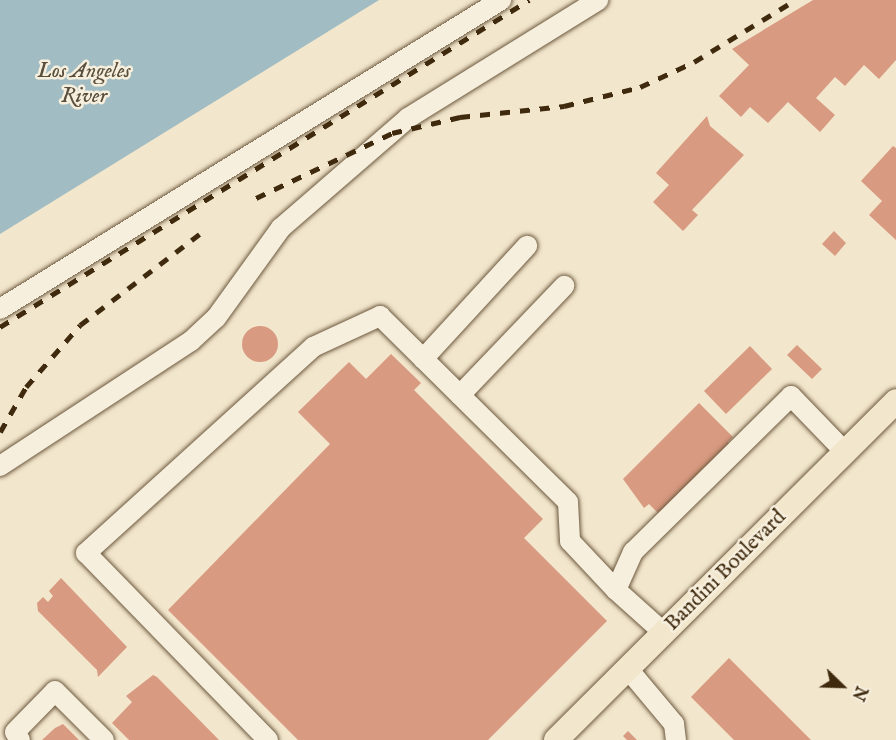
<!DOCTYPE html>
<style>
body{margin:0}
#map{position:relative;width:896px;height:740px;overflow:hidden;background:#f2e6cc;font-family:"IM FELL English",serif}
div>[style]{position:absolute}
.water>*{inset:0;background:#a1bcc2}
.building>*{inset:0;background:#d89a81}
.round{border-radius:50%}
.roads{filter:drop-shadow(0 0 2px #6c593e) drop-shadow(0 0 2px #6c593e)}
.minor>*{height:20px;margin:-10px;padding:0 10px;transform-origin:10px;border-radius:10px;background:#f7efde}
.major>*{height:24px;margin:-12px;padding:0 12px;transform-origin:12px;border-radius:12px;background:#f2e6cc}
.rail>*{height:4.5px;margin-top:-2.25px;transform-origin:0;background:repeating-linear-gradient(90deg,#3f2a0e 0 10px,transparent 0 20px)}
span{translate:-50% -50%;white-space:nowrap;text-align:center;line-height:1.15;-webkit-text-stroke:5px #f7efde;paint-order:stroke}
.street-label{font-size:21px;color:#3f2a0e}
.water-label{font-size:22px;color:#584e3b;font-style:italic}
.north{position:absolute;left:812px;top:656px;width:60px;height:60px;-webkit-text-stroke:4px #f7efde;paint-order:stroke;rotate:113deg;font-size:16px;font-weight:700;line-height:24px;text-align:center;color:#3f2a0e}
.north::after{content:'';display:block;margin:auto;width:21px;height:27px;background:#3f2a0e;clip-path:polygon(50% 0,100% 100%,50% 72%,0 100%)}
</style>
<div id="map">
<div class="water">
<div style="clip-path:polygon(0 0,379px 0,0 234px)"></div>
</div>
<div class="building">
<div style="clip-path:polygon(813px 0,896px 0,896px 60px,879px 79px,864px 65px,845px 86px,835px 77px,816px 98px,835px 115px,820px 132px,788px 102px,768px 123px,750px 107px,741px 117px,719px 96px,749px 65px,732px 49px)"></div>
<div style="clip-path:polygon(707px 116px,710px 126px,744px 155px,692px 210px,698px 215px,683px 231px,653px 202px,669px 185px,656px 173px)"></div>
<div style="clip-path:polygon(893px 146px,896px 148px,896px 240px,869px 215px,882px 201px,861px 181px)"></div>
<div style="clip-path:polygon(834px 231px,846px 243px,835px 256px,822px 244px)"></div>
<div class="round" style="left:242px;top:326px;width:36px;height:36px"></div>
<div style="clip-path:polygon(797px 345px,822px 369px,812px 379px,787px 355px)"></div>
<div style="clip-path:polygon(750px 346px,772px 369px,726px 414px,704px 391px)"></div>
<div style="clip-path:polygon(391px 354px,421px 383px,414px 390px,543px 519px,524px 538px,607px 621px,488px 740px,298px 740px,168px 610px,330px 444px,298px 412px,349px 362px,366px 379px)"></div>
<div style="clip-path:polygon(699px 403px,733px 437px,728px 442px,733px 447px,658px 513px,649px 504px,644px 508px,623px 479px)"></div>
<div style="clip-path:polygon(61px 578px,127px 647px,98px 677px,97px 670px,38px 611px,37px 603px,43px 597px,48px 602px,53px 596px,49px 591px)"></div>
<div style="clip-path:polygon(729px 658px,811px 740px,734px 740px,691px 697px)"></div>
<div style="clip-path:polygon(153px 675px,157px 677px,219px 740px,129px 740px,112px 723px,132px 702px,126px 696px)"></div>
<div style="clip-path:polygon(63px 724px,79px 740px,42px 740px,55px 728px)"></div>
<div style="clip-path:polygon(628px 731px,637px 740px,627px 740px,623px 736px)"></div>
</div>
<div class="roads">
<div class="minor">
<div style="left:0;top:309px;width:589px;rotate:-31.66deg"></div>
<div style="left:423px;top:359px;width:154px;rotate:-47.4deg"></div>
<div style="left:460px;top:395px;width:151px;rotate:-46.3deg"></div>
<div style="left:0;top:466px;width:228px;rotate:-33.2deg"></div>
<div style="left:191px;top:341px;width:34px;rotate:-43deg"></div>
<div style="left:216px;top:318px;width:111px;rotate:-54.2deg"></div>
<div style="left:281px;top:228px;width:168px;rotate:-40.9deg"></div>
<div style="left:408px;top:118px;width:224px;rotate:-31.8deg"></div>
<div style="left:664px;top:633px;width:64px;rotate:-138.1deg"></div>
<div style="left:616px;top:590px;width:42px;rotate:-65.9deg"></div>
<div style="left:633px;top:552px;width:222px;rotate:-44.6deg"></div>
<div style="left:791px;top:396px;width:78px;rotate:46deg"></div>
<div style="left:628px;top:669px;width:72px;rotate:50.1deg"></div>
<div style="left:674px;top:724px;width:16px;rotate:83deg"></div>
<div style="left:20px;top:740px;width:9px;rotate:-122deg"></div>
<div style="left:15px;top:732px;width:57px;rotate:-45.7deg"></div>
<div style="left:55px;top:691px;width:69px;rotate:45deg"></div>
<div style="left:268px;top:740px;width:261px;rotate:-134.2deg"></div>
<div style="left:86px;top:553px;width:307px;rotate:-42.2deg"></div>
<div style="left:313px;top:347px;width:74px;rotate:-24.8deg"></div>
<div style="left:380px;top:316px;width:264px;rotate:44.7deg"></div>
<div style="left:568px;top:502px;width:39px;rotate:87deg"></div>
<div style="left:570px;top:541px;width:67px;rotate:46.8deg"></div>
</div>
<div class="major">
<div style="left:556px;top:740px;width:480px;rotate:-44.9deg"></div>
</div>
</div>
<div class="rail">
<div style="left:256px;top:198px;width:151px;rotate:-25.5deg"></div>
<div style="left:392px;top:133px;width:70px;rotate:-13.2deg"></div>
<div style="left:460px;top:117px;width:105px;rotate:-6deg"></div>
<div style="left:564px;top:106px;width:78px;rotate:-14deg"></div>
<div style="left:640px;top:87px;width:60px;rotate:-24.8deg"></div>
<div style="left:694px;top:62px;width:119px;rotate:-31.5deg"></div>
<div style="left:0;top:327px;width:622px;rotate:-31.72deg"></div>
<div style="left:0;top:432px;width:52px;rotate:-60deg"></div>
<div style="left:26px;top:387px;width:82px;rotate:-48.9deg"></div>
<div style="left:80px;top:325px;width:158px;rotate:-37.3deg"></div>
</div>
<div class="street-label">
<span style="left:726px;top:571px;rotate:-45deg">Bandini Boulevard</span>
</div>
<div class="water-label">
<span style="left:84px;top:84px">Los Angeles<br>River</span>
</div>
<div class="north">N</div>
</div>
